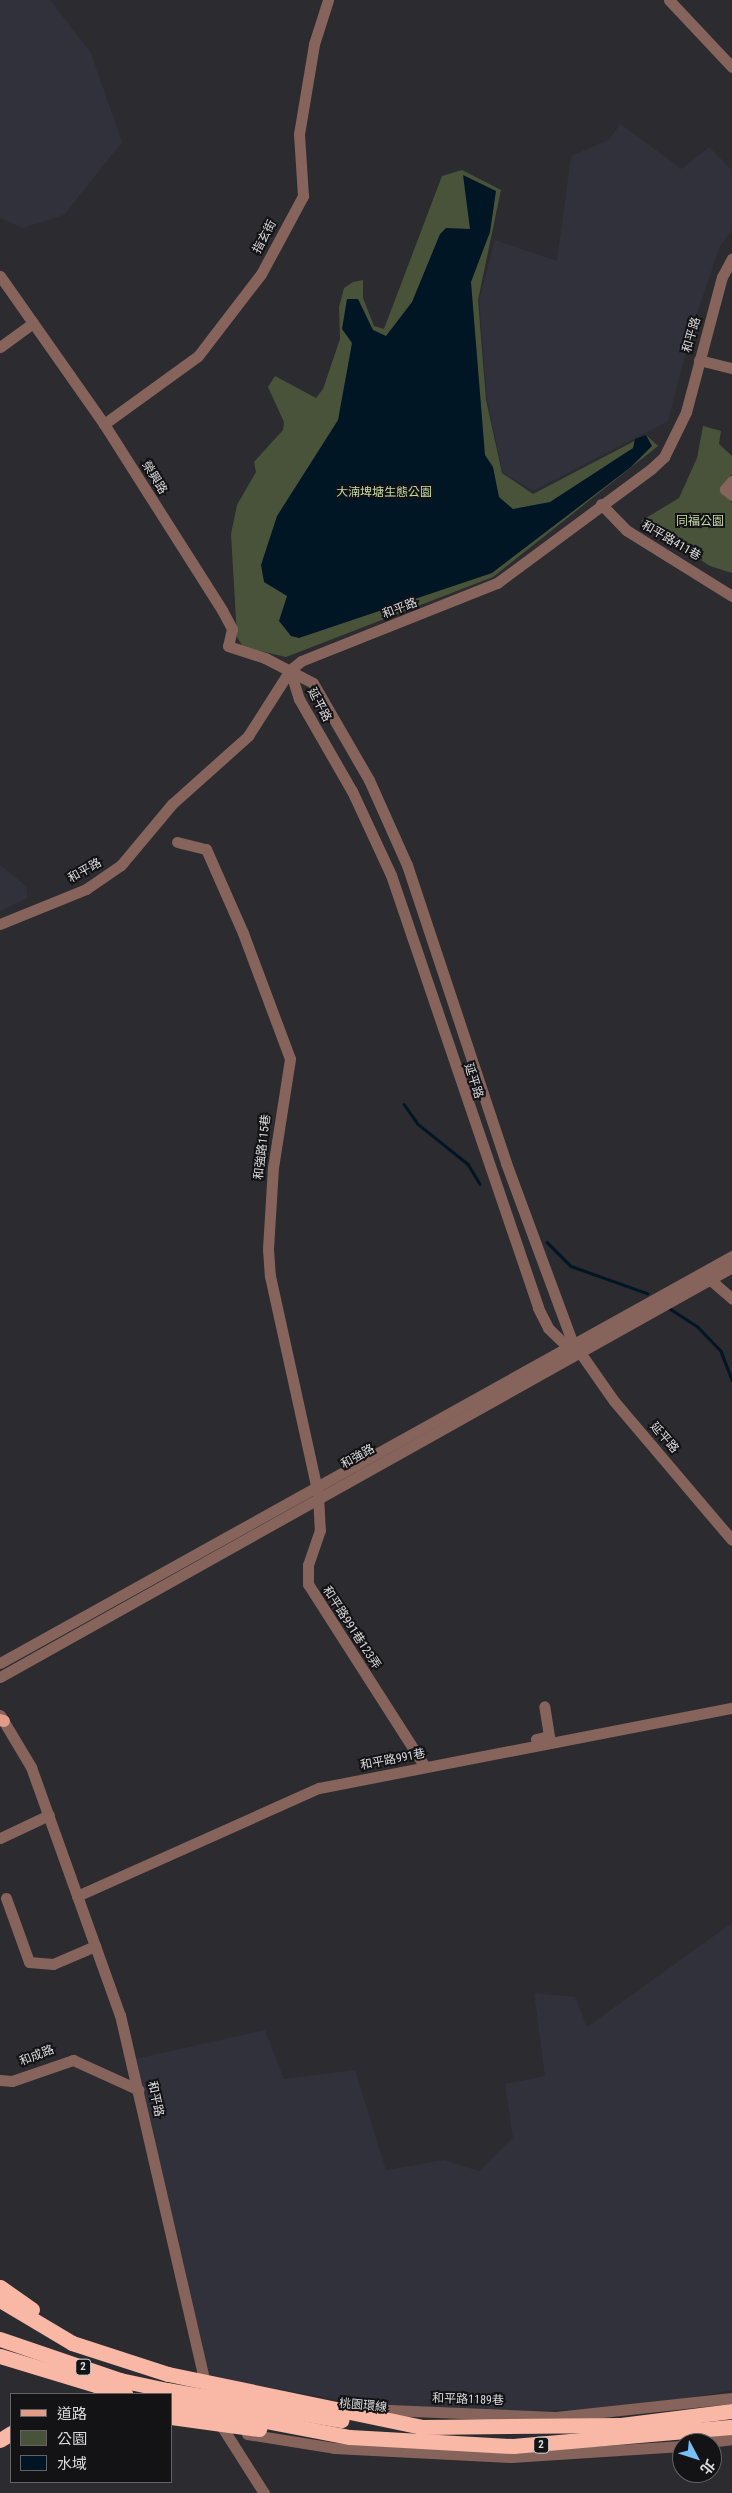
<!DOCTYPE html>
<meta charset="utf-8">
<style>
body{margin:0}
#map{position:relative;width:732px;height:2493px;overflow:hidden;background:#2b2b30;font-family:"Roboto Condensed","Noto Sans TC",sans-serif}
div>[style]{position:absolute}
.built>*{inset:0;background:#31313c}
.green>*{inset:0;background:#49533a}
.water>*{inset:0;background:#001624}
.stream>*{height:2.5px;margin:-1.25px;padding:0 1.25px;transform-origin:1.25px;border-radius:1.25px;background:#001624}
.minor>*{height:11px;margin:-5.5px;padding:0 5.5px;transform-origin:5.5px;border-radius:5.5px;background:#86645b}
.major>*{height:12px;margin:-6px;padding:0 6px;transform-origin:6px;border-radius:6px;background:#e09c89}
.highway>*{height:15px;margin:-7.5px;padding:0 7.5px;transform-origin:7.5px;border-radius:7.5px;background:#f9b7a5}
.highway-bridge>*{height:15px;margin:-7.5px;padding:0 7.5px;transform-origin:7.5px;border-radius:7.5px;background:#f9b7a5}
span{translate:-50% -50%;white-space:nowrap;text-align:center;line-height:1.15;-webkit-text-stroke:4px #131316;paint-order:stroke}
.shield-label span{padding:1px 4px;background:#131316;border:1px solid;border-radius:4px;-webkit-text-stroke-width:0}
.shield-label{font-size:11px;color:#dadadd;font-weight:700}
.street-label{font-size:12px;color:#dadadd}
.park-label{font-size:12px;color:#c7dba7}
.legend{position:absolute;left:10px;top:2393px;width:162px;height:90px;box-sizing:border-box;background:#131316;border:1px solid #636366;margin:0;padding:6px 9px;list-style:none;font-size:15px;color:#dadadd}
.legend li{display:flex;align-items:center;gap:10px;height:25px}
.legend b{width:25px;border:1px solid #636366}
.north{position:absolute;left:672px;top:2433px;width:50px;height:50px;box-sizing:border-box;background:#131316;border:1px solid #636366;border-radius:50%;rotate:130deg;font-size:14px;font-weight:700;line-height:20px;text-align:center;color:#dadadd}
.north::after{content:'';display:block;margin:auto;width:18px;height:22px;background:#76c0f7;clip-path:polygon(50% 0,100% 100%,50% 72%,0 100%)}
</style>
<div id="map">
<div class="built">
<div style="clip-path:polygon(0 0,50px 0,91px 53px,122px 142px,64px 215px,23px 228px,0 218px)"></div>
<div style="clip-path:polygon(620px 124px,682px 169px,709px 147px,732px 170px,732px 230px,720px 246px,692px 328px,668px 421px,533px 491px,503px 473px,487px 399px,479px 300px,495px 240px,557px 261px,571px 156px,609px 140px)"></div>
<div style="clip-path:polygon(0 865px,26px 886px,28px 898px,0 911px)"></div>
<div style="clip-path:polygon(732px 1923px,732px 2390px,629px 2409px,411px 2413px,207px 2376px,135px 2059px,265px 2030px,284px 2079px,355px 2070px,386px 2170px,444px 2160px,479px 2171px,513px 2138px,505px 2084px,545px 2076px,534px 1993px,575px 1997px,587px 2027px)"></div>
</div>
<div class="green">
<div style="clip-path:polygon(462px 170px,501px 190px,478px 300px,486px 400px,502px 473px,533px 494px,646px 435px,658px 446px,493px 577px,286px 657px,243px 647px,237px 637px,231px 534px,237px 505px,256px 472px,254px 462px,283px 430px,284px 422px,268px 387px,275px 376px,316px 398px,323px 389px,340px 339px,339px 307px,344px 288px,353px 282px,363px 280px,363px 298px,374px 326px,384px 329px,442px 176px)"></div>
<div style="clip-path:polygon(703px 426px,721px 431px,719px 444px,732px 456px,732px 474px,722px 489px,732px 503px,732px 573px,710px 566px,641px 521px,679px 498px,697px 458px)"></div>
</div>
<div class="water">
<div style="clip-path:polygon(463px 175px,496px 191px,490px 232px,471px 282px,485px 455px,493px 467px,499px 497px,513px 509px,550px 502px,633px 448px,635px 439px,646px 435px,652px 446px,631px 467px,492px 573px,299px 638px,291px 636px,279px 621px,287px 596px,264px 582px,261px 565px,277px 516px,338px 420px,352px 343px,342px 329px,347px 299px,358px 299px,373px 330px,386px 336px,412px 302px,440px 234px,446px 228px,470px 229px)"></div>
</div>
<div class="stream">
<div style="left:404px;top:1104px;width:24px;rotate:55deg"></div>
<div style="left:418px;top:1124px;width:64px;rotate:38.7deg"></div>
<div style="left:468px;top:1164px;width:23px;rotate:59deg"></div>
<div style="left:547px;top:1242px;width:34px;rotate:45deg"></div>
<div style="left:571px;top:1266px;width:81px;rotate:19.6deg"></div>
<div style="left:669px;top:1308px;width:35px;rotate:33deg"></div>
<div style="left:698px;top:1327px;width:33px;rotate:46deg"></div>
<div style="left:721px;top:1351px;width:31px;rotate:69deg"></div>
</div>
<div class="minor">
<div style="left:669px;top:0;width:92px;rotate:46.8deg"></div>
<div style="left:0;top:276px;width:181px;rotate:54.9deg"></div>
<div style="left:104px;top:424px;width:220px;rotate:57.6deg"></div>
<div style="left:222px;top:610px;width:21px;rotate:62deg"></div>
<div style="left:232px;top:629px;width:17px;rotate:103deg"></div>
<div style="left:228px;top:646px;width:39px;rotate:18deg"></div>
<div style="left:265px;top:658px;width:54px;rotate:27.5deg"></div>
<div style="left:313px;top:683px;width:112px;rotate:60deg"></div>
<div style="left:369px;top:780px;width:93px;rotate:65.9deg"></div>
<div style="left:407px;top:865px;width:314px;rotate:71.6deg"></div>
<div style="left:506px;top:1163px;width:190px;rotate:69.7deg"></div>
<div style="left:572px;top:1341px;width:73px;rotate:55deg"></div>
<div style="left:614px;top:1401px;width:182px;rotate:49.7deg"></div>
<div style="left:0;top:347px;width:41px;rotate:-36deg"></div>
<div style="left:699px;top:360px;width:34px;rotate:14deg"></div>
<div style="left:104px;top:424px;width:116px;rotate:-35.9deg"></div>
<div style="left:198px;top:356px;width:103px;rotate:-52.5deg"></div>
<div style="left:261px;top:274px;width:89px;rotate:-61.7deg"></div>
<div style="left:303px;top:196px;width:62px;rotate:-93.7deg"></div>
<div style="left:299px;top:134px;width:91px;rotate:-80.5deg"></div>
<div style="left:314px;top:44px;width:46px;rotate:-72.3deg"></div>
<div style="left:732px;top:481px;width:11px;rotate:131deg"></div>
<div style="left:725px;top:489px;width:9px;rotate:41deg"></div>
<div style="left:601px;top:504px;width:36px;rotate:46deg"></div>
<div style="left:626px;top:530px;width:125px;rotate:31.9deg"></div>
<div style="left:290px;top:670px;width:30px;rotate:73deg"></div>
<div style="left:299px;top:699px;width:106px;rotate:60.1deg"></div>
<div style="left:352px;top:791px;width:93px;rotate:65.1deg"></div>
<div style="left:391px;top:875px;width:457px;rotate:71.2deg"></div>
<div style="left:538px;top:1308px;width:22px;rotate:63deg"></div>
<div style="left:548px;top:1328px;width:29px;rotate:44deg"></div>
<div style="left:177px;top:842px;width:30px;rotate:14deg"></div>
<div style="left:206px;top:849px;width:92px;rotate:66.2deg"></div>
<div style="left:243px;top:933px;width:134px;rotate:69.5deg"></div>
<div style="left:290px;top:1059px;width:109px;rotate:98.9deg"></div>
<div style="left:273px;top:1167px;width:82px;rotate:93.5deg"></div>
<div style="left:268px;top:1249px;width:27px;rotate:86deg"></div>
<div style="left:270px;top:1276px;width:224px;rotate:77.6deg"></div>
<div style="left:318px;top:1495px;width:35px;rotate:87deg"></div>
<div style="left:320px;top:1530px;width:37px;rotate:109deg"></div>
<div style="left:308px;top:1565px;width:19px;rotate:90deg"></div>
<div style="left:308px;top:1584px;width:217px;rotate:57.4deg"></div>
<div style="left:0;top:924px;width:93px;rotate:-22.1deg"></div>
<div style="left:86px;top:889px;width:42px;rotate:-34.4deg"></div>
<div style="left:121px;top:865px;width:80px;rotate:-50.1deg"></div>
<div style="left:172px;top:804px;width:102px;rotate:-41.8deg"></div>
<div style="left:248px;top:736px;width:78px;rotate:-57.5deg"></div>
<div style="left:290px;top:670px;width:14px;rotate:-39deg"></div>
<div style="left:301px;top:661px;width:211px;rotate:-21.7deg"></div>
<div style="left:497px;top:583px;width:192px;rotate:-36.5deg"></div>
<div style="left:651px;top:469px;width:18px;rotate:-43deg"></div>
<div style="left:664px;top:457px;width:50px;rotate:-63.9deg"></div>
<div style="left:686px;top:412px;width:140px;rotate:-75.1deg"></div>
<div style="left:722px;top:277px;width:21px;rotate:-62deg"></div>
<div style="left:706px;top:1276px;width:35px;rotate:41deg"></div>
<div style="left:0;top:1663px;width:838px;rotate:-29.07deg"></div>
<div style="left:0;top:1677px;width:839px;rotate:-29.25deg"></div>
<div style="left:0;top:1715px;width:61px;rotate:59.2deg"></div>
<div style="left:31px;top:1767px;width:263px;rotate:70.3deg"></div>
<div style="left:120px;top:2015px;width:382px;rotate:77deg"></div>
<div style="left:536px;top:1739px;width:13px;rotate:-13deg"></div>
<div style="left:549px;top:1736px;width:30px;rotate:-99deg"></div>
<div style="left:0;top:1838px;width:54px;rotate:-25.1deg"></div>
<div style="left:77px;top:1896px;width:265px;rotate:-24.1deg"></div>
<div style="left:319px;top:1788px;width:421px;rotate:-11deg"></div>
<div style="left:6px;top:1898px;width:68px;rotate:70.2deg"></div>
<div style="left:29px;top:1962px;width:24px;rotate:5deg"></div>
<div style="left:53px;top:1964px;width:46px;rotate:-23.2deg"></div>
<div style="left:0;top:2080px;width:12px;rotate:5deg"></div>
<div style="left:12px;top:2081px;width:65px;rotate:-19deg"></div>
<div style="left:73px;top:2060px;width:72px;rotate:24.4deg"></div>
<div style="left:365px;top:2409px;width:191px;rotate:2.4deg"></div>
<div style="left:556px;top:2417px;width:177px;rotate:-6.2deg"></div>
<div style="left:217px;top:2419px;width:88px;rotate:57.6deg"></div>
<div style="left:247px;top:2434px;width:88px;rotate:9.1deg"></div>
<div style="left:334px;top:2448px;width:177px;rotate:2.9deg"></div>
<div style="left:511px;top:2457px;width:171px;rotate:-3.7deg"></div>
<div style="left:701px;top:2443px;width:31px;rotate:-7deg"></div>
</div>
<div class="major">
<div style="left:0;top:1720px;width:4px;rotate:14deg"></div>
</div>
<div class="highway">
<div style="left:0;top:2287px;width:39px;rotate:35deg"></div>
<div style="left:0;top:2300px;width:84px;rotate:30.8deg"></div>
<div style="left:72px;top:2343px;width:101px;rotate:17.9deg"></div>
<div style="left:0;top:2339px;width:127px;rotate:18.9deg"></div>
<div style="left:120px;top:2380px;width:48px;rotate:12deg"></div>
<div style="left:0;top:2356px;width:131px;rotate:16.9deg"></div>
<div style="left:422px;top:2427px;width:199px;rotate:-0.6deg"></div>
<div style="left:621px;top:2425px;width:112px;rotate:-7.2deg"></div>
<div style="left:350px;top:2437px;width:163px;rotate:3.2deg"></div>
<div style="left:513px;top:2446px;width:220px;rotate:-5deg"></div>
<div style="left:0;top:2440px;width:13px;rotate:-32deg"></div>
</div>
<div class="highway-bridge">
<div style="left:168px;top:2374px;width:259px;rotate:11.8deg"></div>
<div style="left:167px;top:2390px;width:177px;rotate:9.8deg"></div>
<div style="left:171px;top:2403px;width:182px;rotate:10.8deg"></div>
<div style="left:171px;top:2417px;width:89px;rotate:7.8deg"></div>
</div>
<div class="shield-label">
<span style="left:83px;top:2367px">2</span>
<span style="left:541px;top:2445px">2</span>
</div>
<div class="street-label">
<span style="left:265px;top:237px;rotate:-62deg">指玄街</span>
<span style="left:692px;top:335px;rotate:-74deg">和平路</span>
<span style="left:154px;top:478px;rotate:58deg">榮興路</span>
<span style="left:671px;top:541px;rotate:30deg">和平路411巷</span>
<span style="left:400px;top:609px;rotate:-21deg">和平路</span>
<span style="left:319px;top:705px;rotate:62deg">延平路</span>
<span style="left:85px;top:871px;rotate:-29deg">和平路</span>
<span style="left:473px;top:1081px;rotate:72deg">延平路</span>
<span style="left:263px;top:1147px;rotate:-83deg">和強路115巷</span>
<span style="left:664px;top:1438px;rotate:49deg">延平路</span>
<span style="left:358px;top:1457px;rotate:-29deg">和強路</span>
<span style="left:351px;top:1628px;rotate:57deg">和平路991巷123弄</span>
<span style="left:393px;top:1760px;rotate:-11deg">和平路991巷</span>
<span style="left:37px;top:2056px;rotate:-22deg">和成路</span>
<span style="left:155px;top:2099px;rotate:78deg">和平路</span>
<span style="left:468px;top:2400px;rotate:2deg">和平路1189巷</span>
<span style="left:363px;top:2406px;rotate:5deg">桃園環線</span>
</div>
<div class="park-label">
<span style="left:384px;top:493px">大湳埤塘生態公園</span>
<span style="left:700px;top:522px">同福公園</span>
</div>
<ul class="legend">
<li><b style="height:6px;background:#e09c89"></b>道路</li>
<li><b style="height:14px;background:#49533a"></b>公園</li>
<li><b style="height:14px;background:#001624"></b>水域</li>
</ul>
<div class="north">北</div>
</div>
